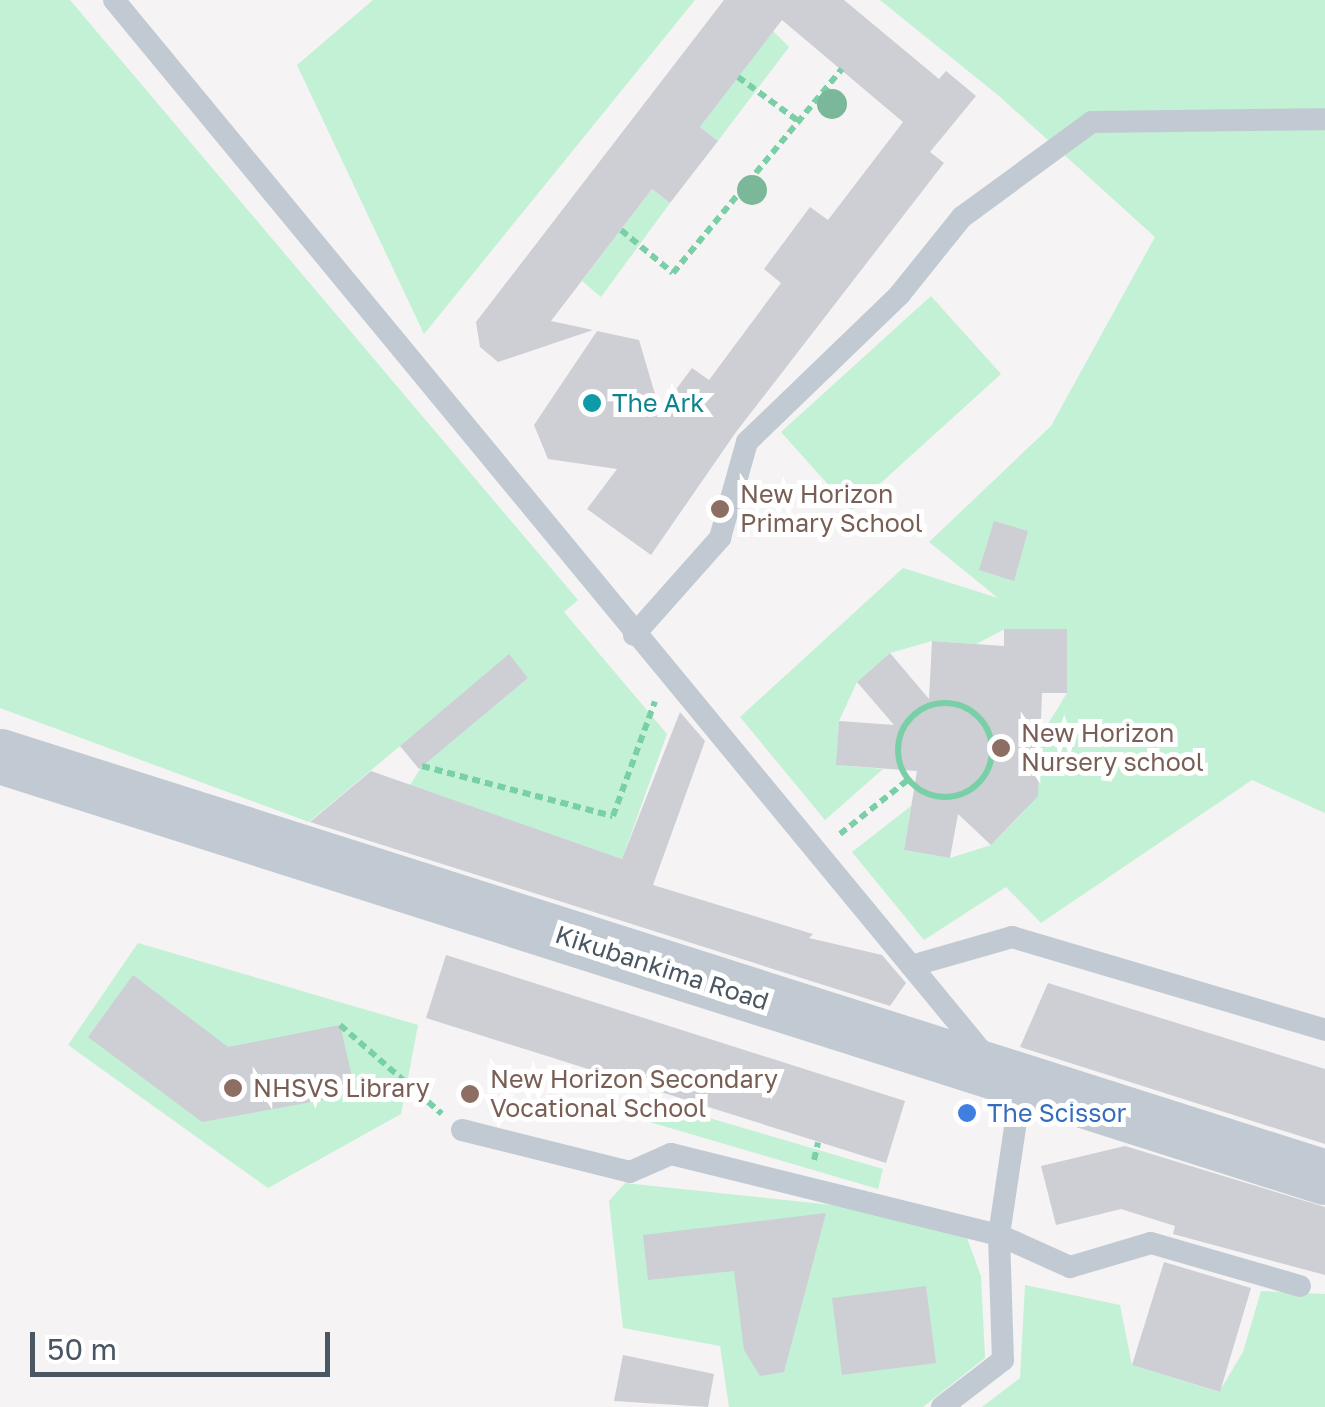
<!DOCTYPE html>
<style>
body{margin:0}
#map{position:relative;width:1325px;height:1407px;overflow:hidden;background:#f5f3f3;font-family:"Golos Text",sans-serif}
div>[style]{position:absolute}
.green>*{inset:0;background:#c3f1d5}
.building>*{inset:0;background:#cdcfd5}
.path>*{height:6px;margin-top:-3px;transform-origin:0;background:repeating-linear-gradient(90deg,#7ad0a6 0 8px,transparent 0 13px)}
.path>.ring{margin:-3px;padding:0;box-sizing:content-box;background:none;border:6px solid #7ad0a6;border-radius:50%}
.service>*{height:22px;margin:-11px;padding:0 11px;transform-origin:11px;border-radius:11px;background:#c1cad2}
.tertiary>*{height:55px;margin:-27.5px;padding:0 27.5px;transform-origin:27.5px;border-radius:27.5px;background:#c1cad2}
.trees>*{width:30px;height:30px;margin:-15px;border-radius:50%;background:#7bb799}
.dots>*{width:28px;height:28px;translate:-50% -50%;box-sizing:border-box;border:5px solid #fff;border-radius:50%}
span{translate:-50% -50%;white-space:nowrap;text-align:center;line-height:1.15;-webkit-text-stroke:10px #fff;paint-order:stroke}
.culture-label{font-size:25px;color:#0d838f}
.left{translate:0 -50%;text-align:left}
.education-label{font-size:25px;color:#785e54}
.street-label{font-size:25px;color:#4a5661}
.shop-label{font-size:25px;color:#366cbe}
.scale{position:absolute;left:30px;top:1332px;width:300px;height:45px;box-sizing:border-box;border:5px solid #4a5661;border-top:0;padding-left:12px;font-size:30px;line-height:35px;white-space:nowrap;color:#4a5661;-webkit-text-stroke:8px #fff;paint-order:stroke}
</style>
<div id="map">
<div class="green">
<div style="clip-path:polygon(0 0,70px 0,578px 600px,564px 612px,667px 734px,622px 859px,410px 785px,422px 766px,528px 678px,509px 655px,309px 822px,0 708px)"></div>
<div style="clip-path:polygon(373px 0,695px 0,424px 334px,297px 65px)"></div>
<div style="clip-path:polygon(880px 0,1325px 0,1325px 813px,1252px 780px,1041px 923px,1006px 887px,924px 940px,852px 852px,911px 806px,904px 850px,950px 858px,991px 845px,1024px 811px,1039px 781px,1040px 737px,1067px 693px,1067px 629px,1005px 629px,976px 644px,932px 641px,890px 653px,857px 682px,839px 721px,837px 765px,883px 769px,825px 820px,740px 717px,903px 568px,998px 598px,929px 542px,1051px 426px,1155px 237px,999px 96px)"></div>
<div style="clip-path:polygon(773px 31px,789px 47px,718px 141px,700px 127px)"></div>
<div style="clip-path:polygon(652px 189px,670px 203px,601px 297px,582px 281px)"></div>
<div style="clip-path:polygon(931px 296px,1001px 374px,851px 510px,781px 432px)"></div>
<div style="clip-path:polygon(138px 943px,418px 1025px,401px 1114px,268px 1188px,68px 1045px)"></div>
<div style="clip-path:polygon(651px 1101px,883px 1169px,878px 1189px,646px 1121px)"></div>
<div style="clip-path:polygon(625px 1183px,851px 1207px,967px 1238px,981px 1276px,985px 1358px,923px 1407px,729px 1407px,720px 1346px,623px 1328px,609px 1201px)"></div>
<div style="clip-path:polygon(1025px 1285px,1120px 1305px,1132px 1365px,1219px 1392px,1243px 1352px,1261px 1291px,1325px 1294px,1325px 1407px,982px 1407px,1020px 1378px)"></div>
</div>
<div class="building">
<div style="clip-path:polygon(724px 0,844px 0,939px 79px,946px 71px,976px 96px,930px 152px,944px 163px,736px 432px,651px 555px,587px 509px,617px 469px,548px 459px,534px 425px,597px 331px,639px 340px,660px 411px,692px 368px,709px 380px,781px 283px,764px 269px,810px 207px,828px 220px,903px 122px,782px 20px,700px 127px,718px 141px,670px 203px,652px 189px,551px 321px,593px 330px,498px 362px,480px 347px,476px 322px)"></div>
<div style="clip-path:polygon(994px 521px,1028px 531px,1014px 581px,979px 570px)"></div>
<div style="clip-path:polygon(1004px 629px,1067px 629px,1067px 693px,1042px 693px,1038px 796px,991px 845px,958px 814px,950px 858px,904px 850px,917px 771px,836px 765px,839px 721px,894px 725px,857px 682px,890px 653px,929px 699px,932px 641px,1004px 646px)"></div>
<div style="clip-path:polygon(509px 654px,528px 678px,419px 769px,400px 746px)"></div>
<div style="clip-path:polygon(680px 712px,705px 741px,653px 885px,813px 934px,809px 938px,882px 955px,906px 983px,890px 1006px,310px 822px,371px 771px,622px 859px)"></div>
<div style="clip-path:polygon(446px 955px,905px 1101px,886px 1163px,426px 1018px)"></div>
<div style="clip-path:polygon(133px 975px,228px 1047px,340px 1025px,356px 1094px,202px 1122px,88px 1037px)"></div>
<div style="clip-path:polygon(1048px 983px,1325px 1069px,1325px 1144px,1020px 1047px)"></div>
<div style="clip-path:polygon(1125px 1146px,1325px 1207px,1325px 1275px,1173px 1234px,1175px 1226px,1121px 1209px,1056px 1225px,1041px 1166px)"></div>
<div style="clip-path:polygon(826px 1213px,784px 1372px,760px 1376px,744px 1350px,734px 1271px,648px 1280px,643px 1235px)"></div>
<div style="clip-path:polygon(1164px 1262px,1251px 1288px,1220px 1392px,1132px 1365px)"></div>
<div style="clip-path:polygon(926px 1286px,936px 1363px,842px 1375px,832px 1298px)"></div>
<div style="clip-path:polygon(623px 1355px,714px 1374px,708px 1407px,614px 1401px)"></div>
</div>
<div class="path">
<div style="left:738px;top:77px;width:78px;rotate:36.1deg"></div>
<div style="left:621px;top:230px;width:67px;rotate:39.6deg"></div>
<div style="left:673px;top:273px;width:265px;rotate:-50.4deg"></div>
<div class="ring" style="left:898px;top:703px;width:88px;height:88px"></div>
<div style="left:422px;top:766px;width:197px;rotate:14.7deg"></div>
<div style="left:613px;top:816px;width:122px;rotate:-69.9deg"></div>
<div style="left:840px;top:834px;width:88px;rotate:-38.6deg"></div>
<div style="left:340px;top:1025px;width:135px;rotate:41.1deg"></div>
<div style="left:814px;top:1160px;width:18px;rotate:-77deg"></div>
</div>
<div class="service">
<div style="left:114px;top:0;width:1372px;rotate:50.47deg"></div>
<div style="left:634px;top:635px;width:130px;rotate:-48.4deg"></div>
<div style="left:720px;top:538px;width:100px;rotate:-74.3deg"></div>
<div style="left:747px;top:442px;width:213px;rotate:-44deg"></div>
<div style="left:900px;top:294px;width:99px;rotate:-51.2deg"></div>
<div style="left:962px;top:217px;width:161px;rotate:-36.2deg"></div>
<div style="left:1092px;top:122px;width:233px;rotate:-0.7deg"></div>
<div style="left:911px;top:966px;width:105px;rotate:-16deg"></div>
<div style="left:1012px;top:937px;width:327px;rotate:16.5deg"></div>
<div style="left:1006px;top:1083px;width:22px;rotate:54deg"></div>
<div style="left:1019px;top:1101px;width:135px;rotate:98.5deg"></div>
<div style="left:999px;top:1235px;width:78px;rotate:24.3deg"></div>
<div style="left:1070px;top:1267px;width:84px;rotate:-16.5deg"></div>
<div style="left:1151px;top:1243px;width:155px;rotate:16.1deg"></div>
<div style="left:462px;top:1130px;width:173px;rotate:14deg"></div>
<div style="left:630px;top:1172px;width:45px;rotate:-23.7deg"></div>
<div style="left:671px;top:1154px;width:338px;rotate:13.9deg"></div>
<div style="left:999px;top:1235px;width:125px;rotate:88.2deg"></div>
<div style="left:1003px;top:1360px;width:77px;rotate:142.4deg"></div>
</div>
<div class="tertiary">
<div style="left:0;top:756px;width:1390px;rotate:17.63deg"></div>
</div>
<div class="trees">
<div style="left:832px;top:104px"></div>
<div style="left:752px;top:190px"></div>
</div>
<div class="dots">
<div style="left:592px;top:403px;background:#0f9aa8"></div>
<div style="left:720px;top:509px;background:#8d6e63"></div>
<div style="left:1001px;top:748px;background:#8d6e63"></div>
<div style="left:233px;top:1088px;background:#8d6e63"></div>
<div style="left:470px;top:1094px;background:#8d6e63"></div>
<div style="left:967px;top:1113px;background:#3f7fe0"></div>
</div>
<div class="culture-label">
<span class="left" style="left:612px;top:403px">The Ark</span>
</div>
<div class="education-label">
<span class="left" style="left:740px;top:509px">New Horizon<br>Primary School</span>
<span class="left" style="left:1021px;top:748px">New Horizon<br>Nursery school</span>
<span class="left" style="left:490px;top:1094px">New Horizon Secondary<br>Vocational School</span>
<span class="left" style="left:253px;top:1088px">NHSVS Library</span>
</div>
<div class="street-label">
<span style="left:662px;top:968px;rotate:18deg">Kikubankima Road</span>
</div>
<div class="shop-label">
<span class="left" style="left:987px;top:1113px">The Scissor</span>
</div>
<div class="scale">50 m</div>
</div>
